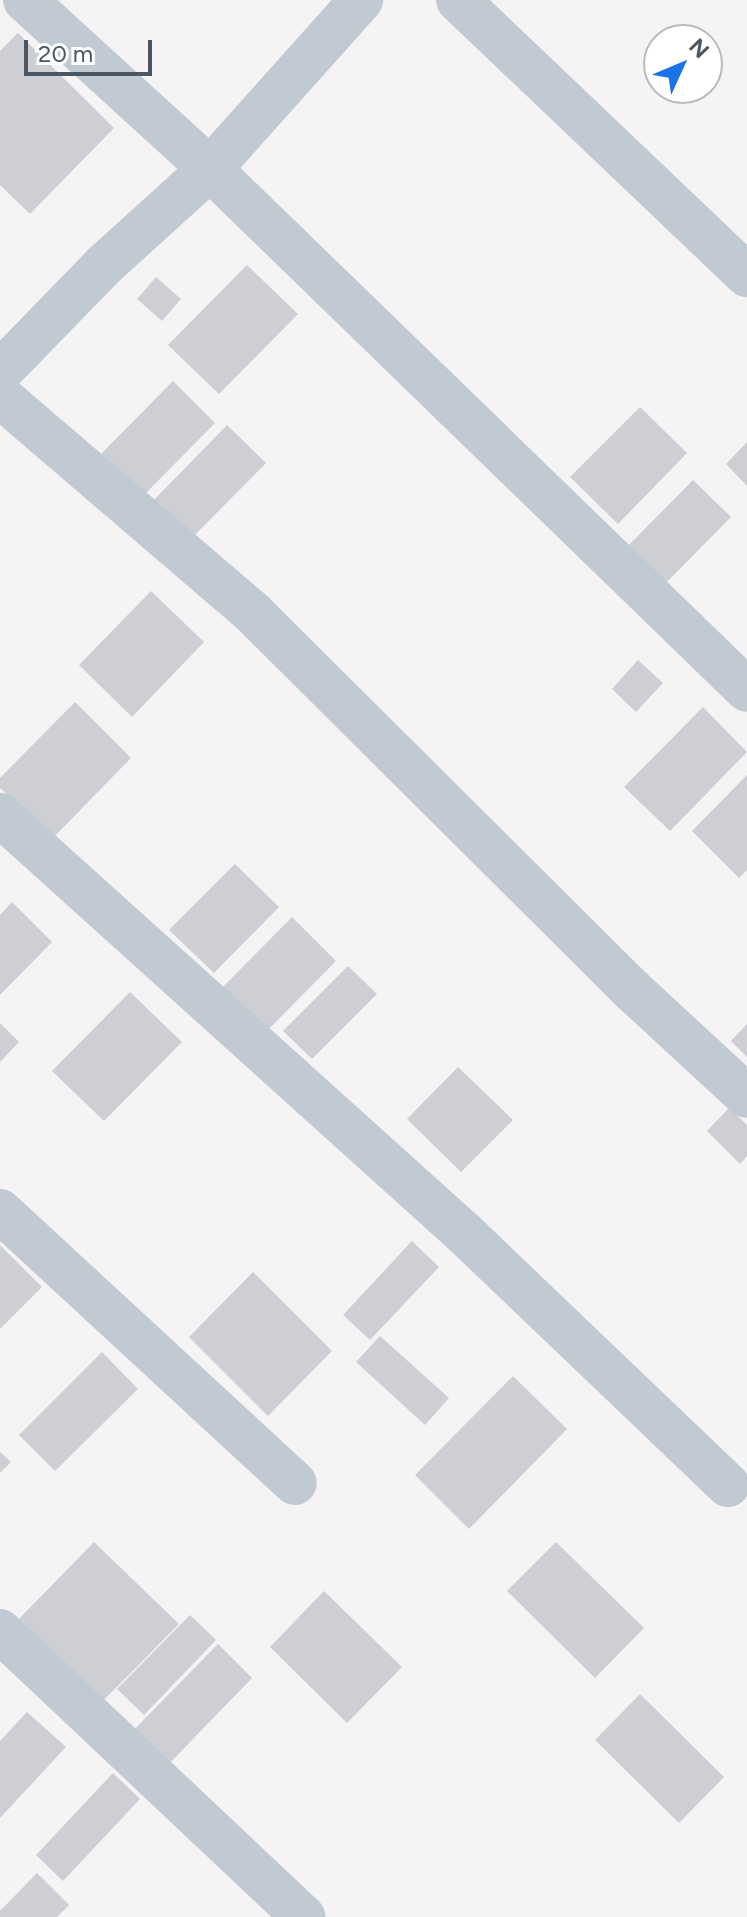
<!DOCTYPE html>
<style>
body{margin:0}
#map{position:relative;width:747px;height:1917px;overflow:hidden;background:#f5f3f3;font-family:Figtree,sans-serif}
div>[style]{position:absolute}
.building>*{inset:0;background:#cdcfd5}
.minor>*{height:44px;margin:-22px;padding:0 22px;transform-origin:22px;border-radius:22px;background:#c1cad2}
span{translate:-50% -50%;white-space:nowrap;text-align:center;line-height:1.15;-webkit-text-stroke:7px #fff;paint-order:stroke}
.north{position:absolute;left:643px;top:24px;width:80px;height:80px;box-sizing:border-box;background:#fff;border:2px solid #b7bbc0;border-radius:50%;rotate:46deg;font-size:22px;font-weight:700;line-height:32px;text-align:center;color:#4a5661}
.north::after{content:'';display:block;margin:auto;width:28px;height:36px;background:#1a73e8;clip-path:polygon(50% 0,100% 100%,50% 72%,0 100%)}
.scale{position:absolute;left:24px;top:40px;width:128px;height:36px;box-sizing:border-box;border:4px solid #4a5661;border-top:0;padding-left:10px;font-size:24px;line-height:28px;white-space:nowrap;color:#4a5661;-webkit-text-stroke:6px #fff;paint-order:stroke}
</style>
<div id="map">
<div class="building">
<div style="clip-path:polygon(18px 33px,114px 128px,30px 214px,0 185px,0 51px)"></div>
<div style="clip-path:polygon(247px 265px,298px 314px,219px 394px,168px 345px)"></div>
<div style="clip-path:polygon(156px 277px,181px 299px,162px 321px,137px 299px)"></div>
<div style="clip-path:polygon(173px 381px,215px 423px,144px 495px,101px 454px)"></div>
<div style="clip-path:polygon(640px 407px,687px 453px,618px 524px,570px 477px)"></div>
<div style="clip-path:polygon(227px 425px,266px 463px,190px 540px,152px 502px)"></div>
<div style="clip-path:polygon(747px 442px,747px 486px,726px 464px)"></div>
<div style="clip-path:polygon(693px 480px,731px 517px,664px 585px,627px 547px)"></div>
<div style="clip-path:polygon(151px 591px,204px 642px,132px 717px,79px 665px)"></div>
<div style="clip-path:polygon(638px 660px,663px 683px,636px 712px,612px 689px)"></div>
<div style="clip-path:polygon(75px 702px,131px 758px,52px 839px,0 788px,0 778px)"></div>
<div style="clip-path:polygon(703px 707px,747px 752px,670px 831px,624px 787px)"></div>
<div style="clip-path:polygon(747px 775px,747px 870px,739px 878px,692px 831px)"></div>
<div style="clip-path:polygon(235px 864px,279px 907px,214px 973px,169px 930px)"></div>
<div style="clip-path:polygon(12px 902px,52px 942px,0 995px,0 915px)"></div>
<div style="clip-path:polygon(292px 917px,336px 961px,262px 1036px,218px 992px)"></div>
<div style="clip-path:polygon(348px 966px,377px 994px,312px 1059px,283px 1031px)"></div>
<div style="clip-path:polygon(130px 992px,182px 1042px,104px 1121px,52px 1071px)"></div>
<div style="clip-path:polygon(0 1023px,19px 1042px,0 1062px)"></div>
<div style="clip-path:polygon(747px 1024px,747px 1057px,731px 1041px)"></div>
<div style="clip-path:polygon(458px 1067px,513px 1120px,461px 1172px,407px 1119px)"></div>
<div style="clip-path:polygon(729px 1108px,747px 1125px,747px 1156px,740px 1164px,707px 1131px)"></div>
<div style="clip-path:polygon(412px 1241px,439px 1267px,370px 1340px,343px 1315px)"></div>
<div style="clip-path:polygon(0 1245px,42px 1287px,0 1329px)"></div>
<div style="clip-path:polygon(253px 1272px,332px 1351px,268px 1416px,189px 1337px)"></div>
<div style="clip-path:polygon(380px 1336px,449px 1398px,425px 1425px,356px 1362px)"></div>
<div style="clip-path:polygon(102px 1352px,138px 1389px,55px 1471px,19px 1435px)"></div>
<div style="clip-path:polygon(513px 1376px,567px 1429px,469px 1529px,415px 1475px)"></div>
<div style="clip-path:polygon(0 1452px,11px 1462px,0 1473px)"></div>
<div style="clip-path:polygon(94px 1542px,179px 1624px,100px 1704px,16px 1622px)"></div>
<div style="clip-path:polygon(556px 1542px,644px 1628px,595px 1678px,507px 1591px)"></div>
<div style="clip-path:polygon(324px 1591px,402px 1667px,347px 1723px,270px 1647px)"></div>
<div style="clip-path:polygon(190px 1615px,216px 1640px,144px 1715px,117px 1689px)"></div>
<div style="clip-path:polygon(218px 1644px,252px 1678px,162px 1771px,127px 1737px)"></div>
<div style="clip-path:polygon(640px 1694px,724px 1777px,679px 1823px,595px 1740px)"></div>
<div style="clip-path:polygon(27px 1712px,66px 1747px,0 1818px,0 1741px)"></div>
<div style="clip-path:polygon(113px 1773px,140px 1799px,63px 1881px,36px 1855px)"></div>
<div style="clip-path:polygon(37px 1873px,69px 1905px,57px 1917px,0 1917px,0 1911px)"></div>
</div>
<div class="minor">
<div style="left:25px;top:0;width:251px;rotate:42.4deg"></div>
<div style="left:210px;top:169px;width:748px;rotate:44.13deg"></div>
<div style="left:458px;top:0;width:399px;rotate:43.6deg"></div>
<div style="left:0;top:372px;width:149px;rotate:-45.8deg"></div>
<div style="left:104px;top:265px;width:143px;rotate:-42.2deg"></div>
<div style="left:210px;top:169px;width:227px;rotate:-48.2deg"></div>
<div style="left:0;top:396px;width:335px;rotate:40.6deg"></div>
<div style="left:254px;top:614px;width:533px;rotate:44.85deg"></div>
<div style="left:632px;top:990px;width:156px;rotate:42.7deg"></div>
<div style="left:0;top:815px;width:625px;rotate:42.01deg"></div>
<div style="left:464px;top:1233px;width:365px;rotate:43.7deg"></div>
<div style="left:0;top:1211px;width:401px;rotate:42.7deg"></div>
<div style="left:0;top:1631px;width:417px;rotate:43.3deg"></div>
</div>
<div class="north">N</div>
<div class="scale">20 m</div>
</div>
